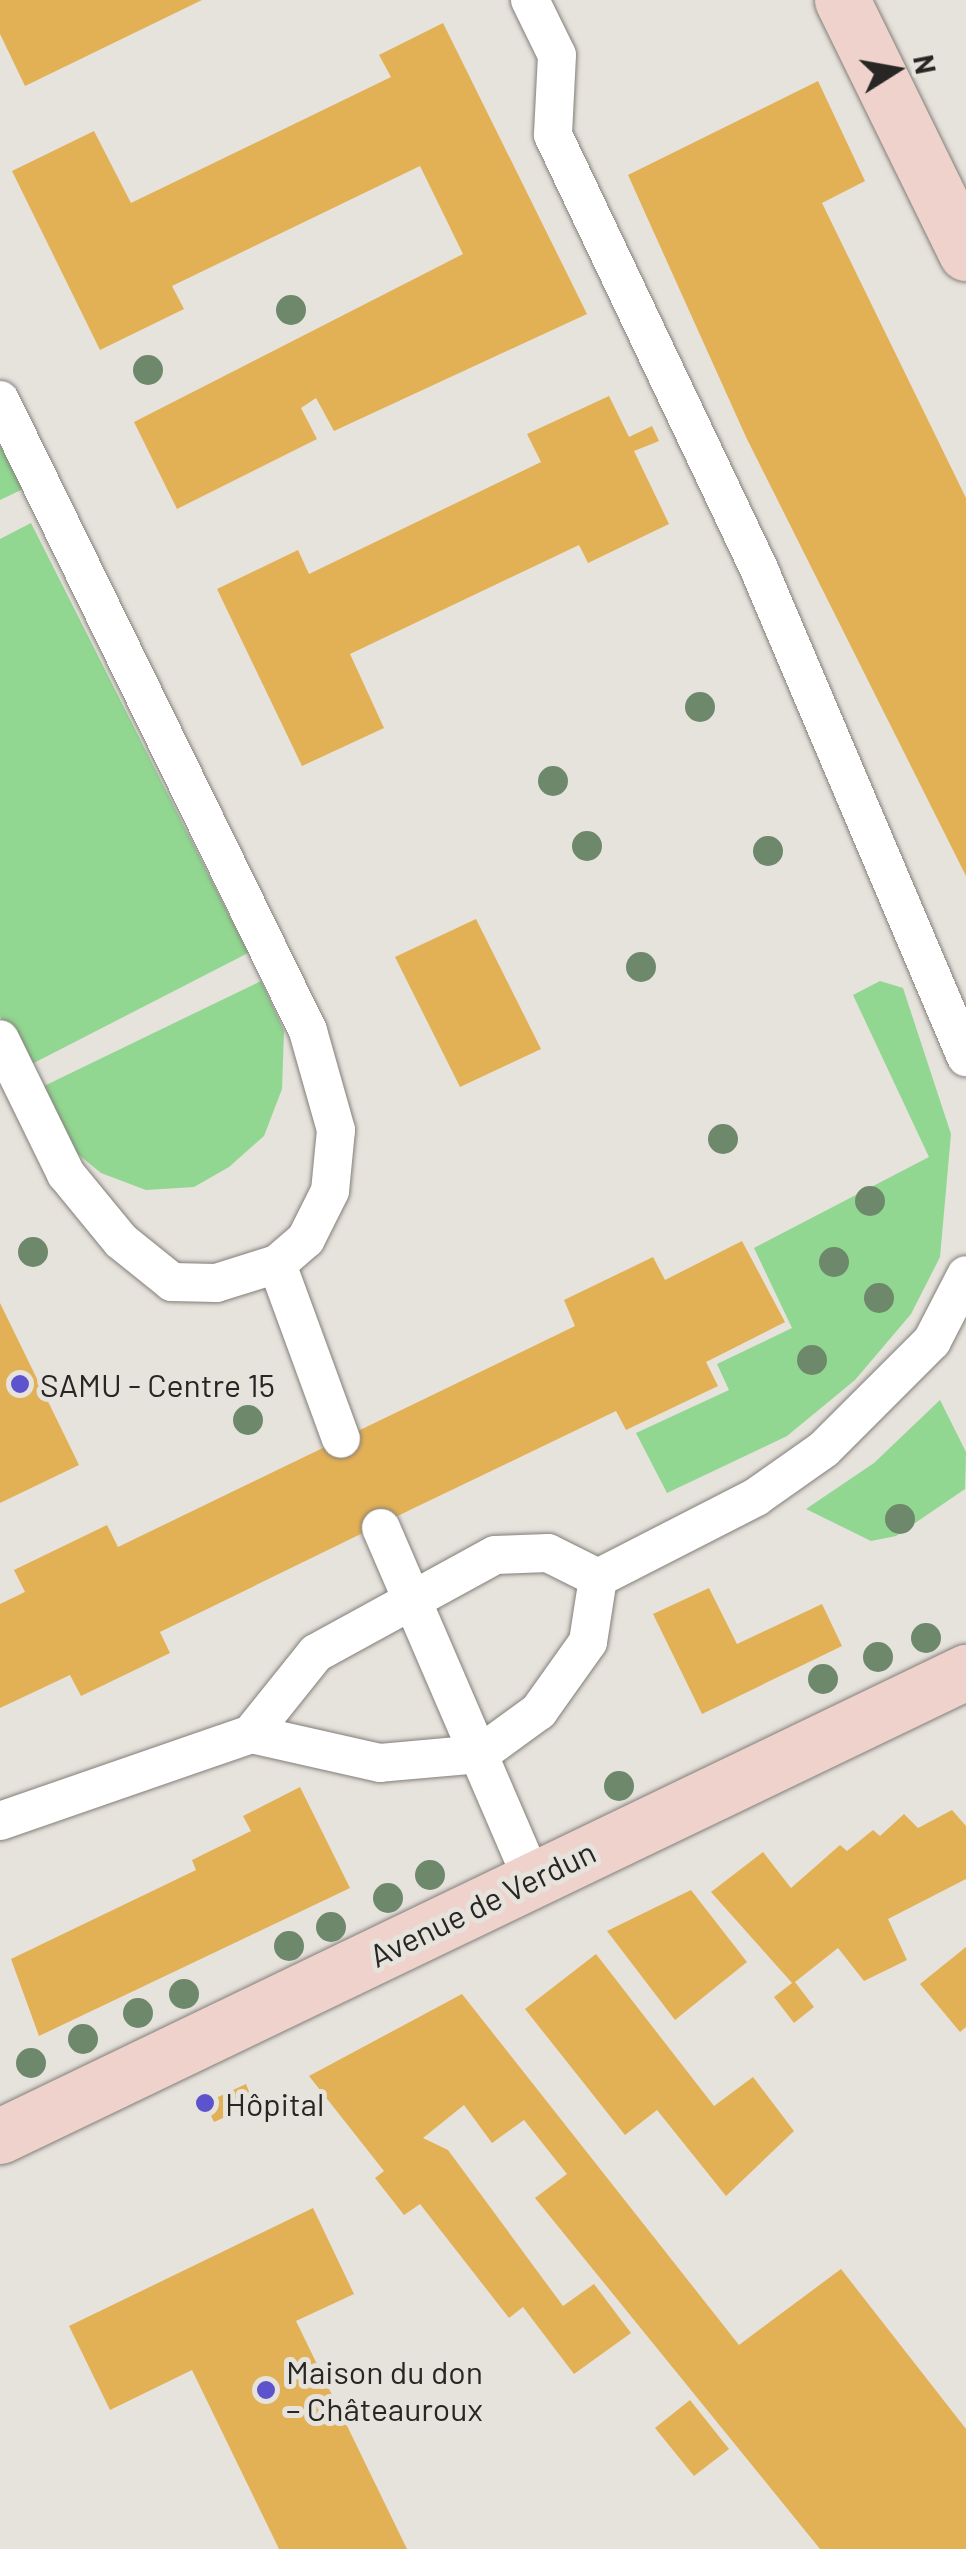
<!DOCTYPE html>
<meta charset="utf-8">
<style>
body{margin:0}
#map{position:relative;width:966px;height:2549px;overflow:hidden;background:#e6e2dc;font-family:Barlow,sans-serif}
div>[style]{position:absolute}
.green>*{inset:0;background:#91d691}
.building>*{inset:0;background:#e3b155}
.roads{filter:drop-shadow(0 0 2px #827f79) drop-shadow(0 0 2px #827f79)}
.service>*{height:38px;margin:-19px;padding:0 19px;transform-origin:19px;border-radius:19px;background:#fff}
.secondary>*{height:55px;margin:-27.5px;padding:0 27.5px;transform-origin:27.5px;border-radius:27.5px;background:#efd2cb}
.trees>*{width:30px;height:30px;margin:-15px;border-radius:50%;background:#6e886c}
.dots>*{width:28px;height:28px;translate:-50% -50%;box-sizing:border-box;border:5px solid #e6e2dc;border-radius:50%}
span{translate:-50% -50%;white-space:nowrap;text-align:center;line-height:1.15;-webkit-text-stroke:10px #e6e2dc;paint-order:stroke}
.poi-label{font-size:32px;color:#282624}
.left{translate:0 -50%;text-align:left}
.street-label{font-size:32px;color:#282624}
.north{position:absolute;left:846px;top:20px;width:100px;height:100px;-webkit-text-stroke:8px #e6e2dc;paint-order:stroke;rotate:79deg;font-size:28px;font-weight:700;line-height:40px;text-align:center;color:#282624}
.north::after{content:'';display:block;margin:auto;width:35px;height:45px;background:#282624;clip-path:polygon(50% 0,100% 100%,50% 72%,0 100%)}
</style>
<div id="map">
<div class="green">
<div style="clip-path:polygon(0 445px,23px 489px,0 500px)"></div>
<div style="clip-path:polygon(31px 523px,248px 953px,26px 1067px,0 1016px,0 539px)"></div>
<div style="clip-path:polygon(261px 981px,284px 1031px,282px 1089px,264px 1136px,229px 1167px,194px 1187px,146px 1190px,101px 1173px,68px 1146px,40px 1088px)"></div>
<div style="clip-path:polygon(880px 981px,903px 988px,951px 1134px,940px 1257px,911px 1314px,855px 1380px,787px 1436px,667px 1493px,636px 1433px,729px 1390px,717px 1364px,792px 1328px,754px 1248px,929px 1157px,853px 995px)"></div>
<div style="clip-path:polygon(940px 1400px,966px 1452px,965px 1489px,896px 1536px,871px 1541px,806px 1509px,874px 1463px)"></div>
</div>
<div class="building">
<div style="clip-path:polygon(0 0,202px 0,25px 86px,0 34px)"></div>
<div style="clip-path:polygon(443px 23px,587px 314px,334px 431px,316px 398px,301px 408px,317px 439px,177px 509px,134px 422px,463px 254px,420px 166px,172px 286px,184px 309px,100px 350px,12px 171px,94px 131px,131px 203px,391px 77px,379px 55px)"></div>
<div style="clip-path:polygon(818px 81px,865px 181px,822px 203px,966px 498px,966px 876px,746px 437px,628px 175px)"></div>
<div style="clip-path:polygon(609px 396px,629px 437px,652px 426px,659px 441px,634px 451px,669px 524px,588px 563px,579px 545px,350px 654px,384px 728px,302px 766px,217px 589px,298px 550px,309px 574px,541px 462px,527px 434px)"></div>
<div style="clip-path:polygon(476px 919px,541px 1049px,460px 1087px,395px 957px)"></div>
<div style="clip-path:polygon(742px 1241px,785px 1322px,706px 1362px,718px 1386px,626px 1430px,616px 1411px,412px 1509px,160px 1632px,170px 1653px,81px 1696px,70px 1675px,0 1708px,0 1604px,25px 1592px,14px 1570px,107px 1525px,118px 1547px,575px 1326px,564px 1300px,653px 1257px,665px 1280px)"></div>
<div style="clip-path:polygon(0 1303px,79px 1465px,0 1503px)"></div>
<div style="clip-path:polygon(709px 1588px,737px 1644px,822px 1604px,842px 1646px,702px 1714px,653px 1614px)"></div>
<div style="clip-path:polygon(300px 1787px,350px 1888px,39px 2036px,11px 1959px,196px 1870px,192px 1860px,251px 1831px,243px 1816px)"></div>
<div style="clip-path:polygon(952px 1810px,966px 1826px,966px 1879px,888px 1919px,907px 1960px,864px 1981px,838px 1948px,795px 1982px,814px 2007px,794px 2023px,774px 1997px,792px 1983px,711px 1892px,763px 1852px,791px 1888px,840px 1845px,847px 1851px,873px 1830px,880px 1836px,904px 1814px,918px 1828px)"></div>
<div style="clip-path:polygon(691px 1890px,747px 1962px,675px 2020px,607px 1931px)"></div>
<div style="clip-path:polygon(966px 1947px,966px 2027px,960px 2032px,920px 1984px)"></div>
<div style="clip-path:polygon(596px 1954px,714px 2106px,753px 2077px,794px 2131px,726px 2196px,657px 2110px,625px 2135px,525px 2009px)"></div>
<div style="clip-path:polygon(462px 1994px,739px 2345px,841px 2269px,966px 2429px,966px 2549px,820px 2549px,535px 2198px,567px 2174px,524px 2120px,492px 2143px,464px 2105px,423px 2138px,448px 2150px,563px 2306px,594px 2284px,631px 2333px,574px 2374px,523px 2307px,509px 2318px,420px 2204px,404px 2215px,375px 2178px,384px 2171px,309px 2076px)"></div>
<div style="clip-path:polygon(246px 2084px,254px 2104px,214px 2122px,205px 2103px)"></div>
<div style="clip-path:polygon(313px 2208px,354px 2294px,296px 2321px,407px 2549px,279px 2549px,192px 2370px,110px 2410px,69px 2326px)"></div>
<div style="clip-path:polygon(690px 2400px,729px 2449px,694px 2476px,655px 2428px)"></div>
</div>
<div class="roads">
<div class="service">
<div style="left:530px;top:0;width:61px;rotate:63.9deg"></div>
<div style="left:557px;top:55px;width:80px;rotate:92.9deg"></div>
<div style="left:553px;top:135px;width:486px;rotate:64.6deg"></div>
<div style="left:761px;top:574px;width:525px;rotate:67deg"></div>
<div style="left:0;top:400px;width:702px;rotate:63.98deg"></div>
<div style="left:308px;top:1031px;width:103px;rotate:74.2deg"></div>
<div style="left:336px;top:1130px;width:61px;rotate:95.6deg"></div>
<div style="left:330px;top:1191px;width:54px;rotate:116.6deg"></div>
<div style="left:306px;top:1239px;width:38px;rotate:139deg"></div>
<div style="left:277px;top:1264px;width:64px;rotate:162.7deg"></div>
<div style="left:216px;top:1283px;width:44px;rotate:-178.7deg"></div>
<div style="left:172px;top:1282px;width:65px;rotate:-141.2deg"></div>
<div style="left:121px;top:1241px;width:87px;rotate:-129.4deg"></div>
<div style="left:66px;top:1174px;width:150px;rotate:-116.1deg"></div>
<div style="left:277px;top:1264px;width:186px;rotate:69.9deg"></div>
<div style="left:381px;top:1528px;width:381px;rotate:66.7deg"></div>
<div style="left:548px;top:1553px;width:56px;rotate:26.6deg"></div>
<div style="left:598px;top:1578px;width:65px;rotate:98.9deg"></div>
<div style="left:588px;top:1642px;width:85px;rotate:125.4deg"></div>
<div style="left:539px;top:1711px;width:73px;rotate:143.9deg"></div>
<div style="left:480px;top:1754px;width:100px;rotate:174.9deg"></div>
<div style="left:380px;top:1763px;width:132px;rotate:-167.3deg"></div>
<div style="left:251px;top:1734px;width:104px;rotate:-51.3deg"></div>
<div style="left:316px;top:1653px;width:204px;rotate:-28.7deg"></div>
<div style="left:495px;top:1555px;width:53px;rotate:-2.2deg"></div>
<div style="left:598px;top:1578px;width:178px;rotate:-27.1deg"></div>
<div style="left:756px;top:1497px;width:83px;rotate:-35.2deg"></div>
<div style="left:824px;top:1449px;width:153px;rotate:-45deg"></div>
<div style="left:932px;top:1341px;width:74px;rotate:-62.7deg"></div>
<div style="left:0;top:1821px;width:266px;rotate:-19.1deg"></div>
</div>
<div class="secondary">
<div style="left:842px;top:0;width:282px;rotate:63.9deg"></div>
<div style="left:0;top:2136px;width:1072px;rotate:-25.66deg"></div>
</div>
</div>
<div class="trees">
<div style="left:291px;top:310px"></div>
<div style="left:148px;top:370px"></div>
<div style="left:700px;top:707px"></div>
<div style="left:553px;top:781px"></div>
<div style="left:587px;top:846px"></div>
<div style="left:768px;top:851px"></div>
<div style="left:641px;top:967px"></div>
<div style="left:723px;top:1139px"></div>
<div style="left:870px;top:1201px"></div>
<div style="left:33px;top:1252px"></div>
<div style="left:834px;top:1262px"></div>
<div style="left:879px;top:1298px"></div>
<div style="left:812px;top:1360px"></div>
<div style="left:248px;top:1420px"></div>
<div style="left:900px;top:1519px"></div>
<div style="left:926px;top:1638px"></div>
<div style="left:878px;top:1657px"></div>
<div style="left:823px;top:1679px"></div>
<div style="left:619px;top:1786px"></div>
<div style="left:430px;top:1875px"></div>
<div style="left:388px;top:1898px"></div>
<div style="left:331px;top:1927px"></div>
<div style="left:289px;top:1946px"></div>
<div style="left:184px;top:1994px"></div>
<div style="left:138px;top:2013px"></div>
<div style="left:83px;top:2039px"></div>
<div style="left:31px;top:2063px"></div>
</div>
<div class="dots">
<div style="left:20px;top:1384px;background:#5d54cd"></div>
<div style="left:205px;top:2103px;background:#5d54cd"></div>
<div style="left:266px;top:2390px;background:#5d54cd"></div>
</div>
<div class="poi-label">
<span class="left" style="left:40px;top:1384px">SAMU - Centre 15</span>
<span class="left" style="left:225px;top:2103px">Hôpital</span>
<span class="left" style="left:286px;top:2390px">Maison du don<br>– Châteauroux</span>
</div>
<div class="street-label">
<span style="left:482px;top:1903px;rotate:-26deg">Avenue de Verdun</span>
</div>
<div class="north">N</div>
</div>
